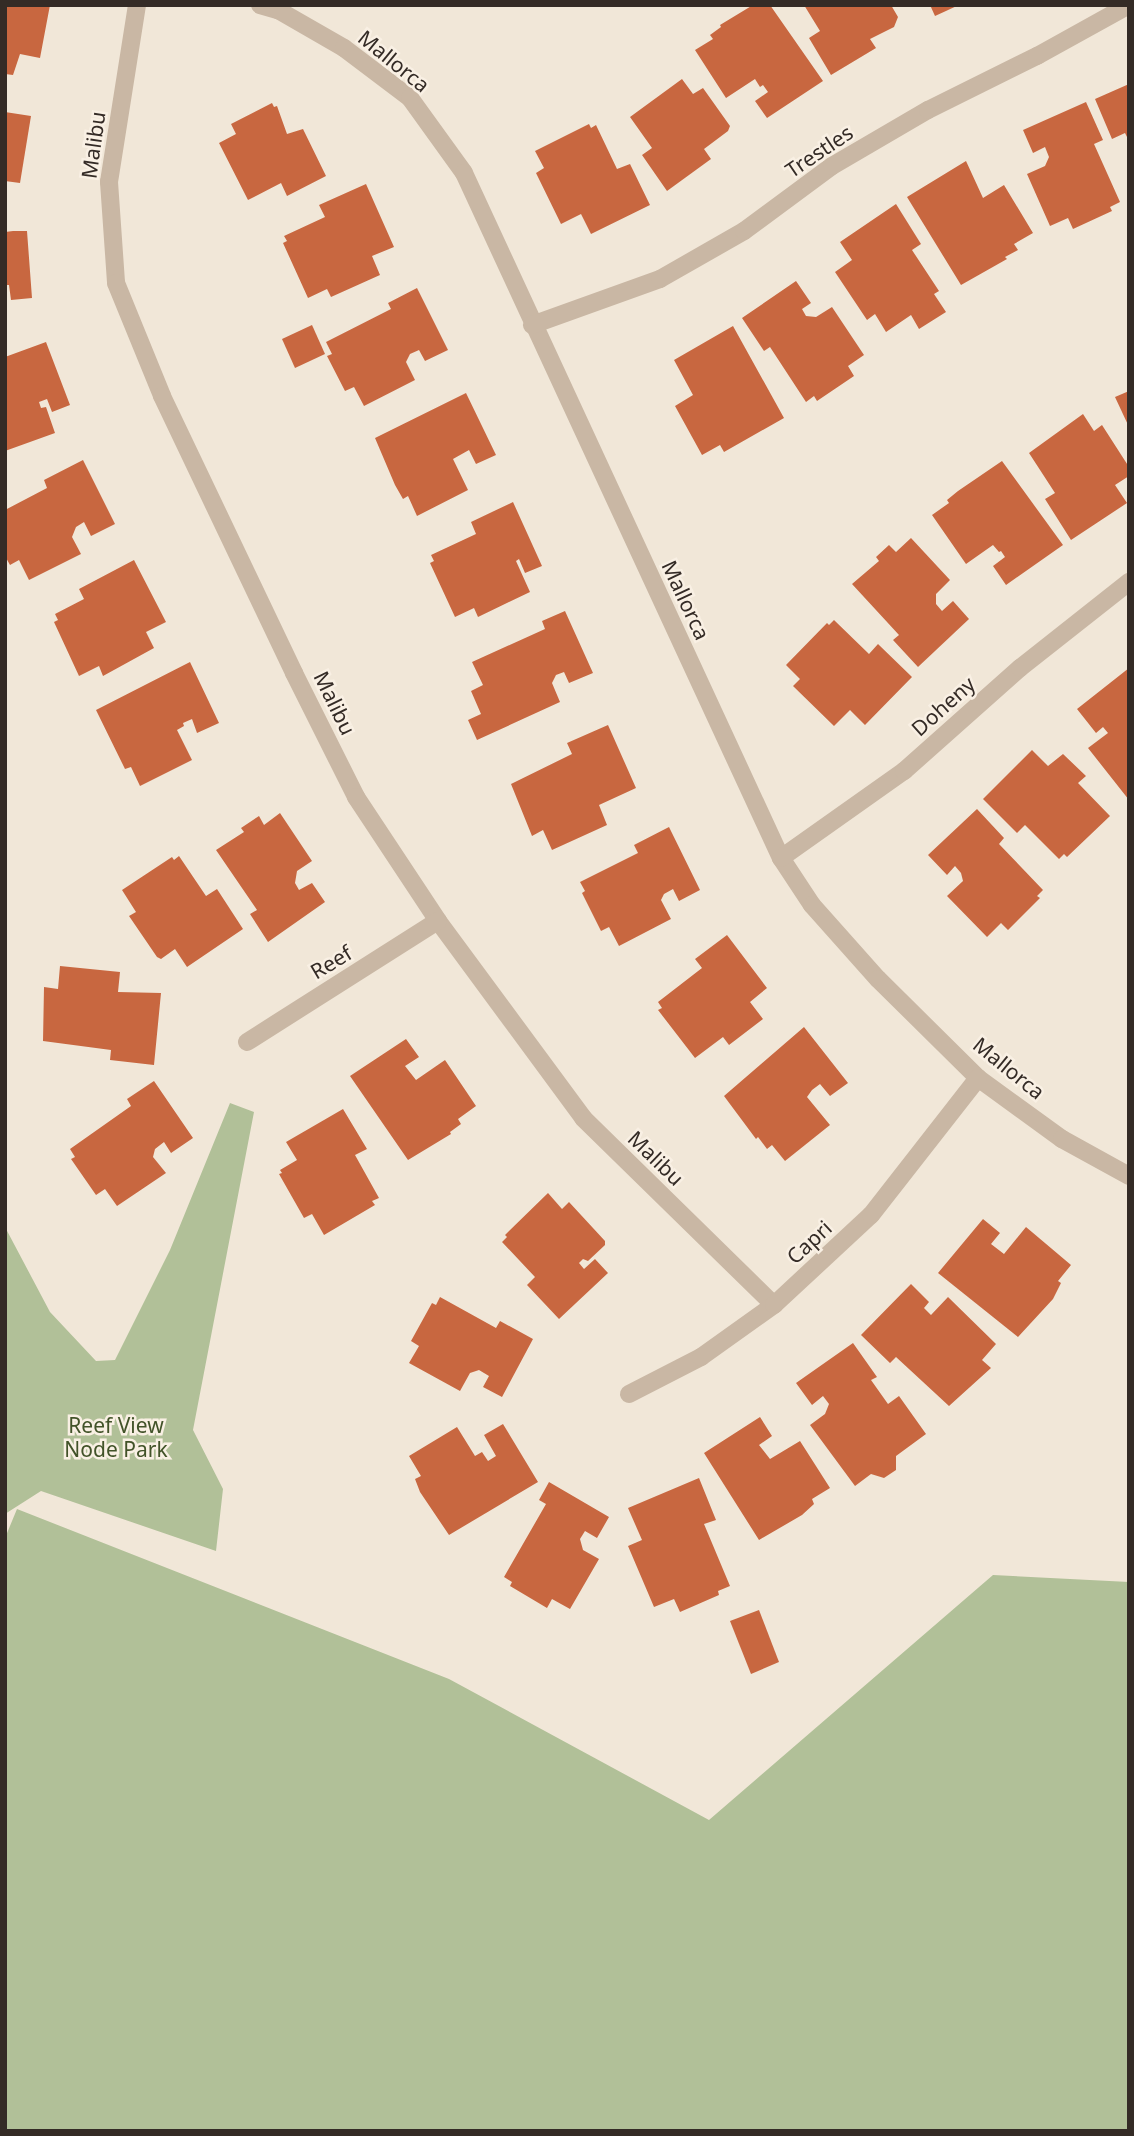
<!DOCTYPE html>
<style>
body{margin:0}
#map{position:relative;width:1134px;height:2136px;overflow:hidden;background:#f1e7d8;font-family:"Noto Sans",sans-serif}
div>[style]{position:absolute}
.green>*{inset:0;background:#b1c098}
.building>*{inset:0;background:#c86740}
.minor>*{height:18px;margin:-9px;padding:0 9px;transform-origin:9px;border-radius:9px;background:#c9b7a4}
span{translate:-50% -50%;white-space:nowrap;text-align:center;line-height:1.15;-webkit-text-stroke:5px #f9f0e4;paint-order:stroke}
.street-label{font-size:21px;color:#342b26}
.park-label{font-size:21px;color:#425329}
.frame{position:absolute;inset:0;border:7px solid #342b26;pointer-events:none}
</style>
<div id="map">
<div class="green">
<div style="clip-path:polygon(230px 1103px,254px 1112px,193px 1430px,223px 1489px,216px 1551px,41px 1491px,5px 1514px,5px 1227px,50px 1312px,96px 1361px,115px 1360px,170px 1250px)"></div>
<div style="clip-path:polygon(17px 1509px,449px 1679px,709px 1820px,993px 1575px,1129px 1582px,1129px 2131px,5px 2131px,5px 1538px)"></div>
</div>
<div class="building">
<div style="clip-path:polygon(5px 5px,50px 5px,40px 58px,20px 54px,13px 75px,5px 74px)"></div>
<div style="clip-path:polygon(753px 5px,770px 5px,823px 81px,767px 118px,755px 101px,768px 92px,763px 85px,760px 87px,755px 79px,726px 98px,695px 50px,713px 39px,710px 35px,721px 27px,720px 25px)"></div>
<div style="clip-path:polygon(804px 5px,891px 5px,898px 17px,894px 27px,870px 39px,876px 48px,831px 75px,809px 38px,820px 31px)"></div>
<div style="clip-path:polygon(930px 5px,959px 5px,935px 16px)"></div>
<div style="clip-path:polygon(682px 79px,693px 94px,703px 88px,730px 126px,728px 131px,704px 149px,711px 159px,667px 191px,642px 155px,652px 148px,630px 117px)"></div>
<div style="clip-path:polygon(1129px 84px,1129px 141px,1125px 133px,1112px 139px,1095px 99px)"></div>
<div style="clip-path:polygon(1086px 102px,1103px 140px,1094px 144px,1120px 202px,1110px 207px,1112px 211px,1073px 229px,1068px 218px,1050px 226px,1027px 174px,1045px 166px,1049px 157px,1045px 147px,1033px 153px,1023px 130px)"></div>
<div style="clip-path:polygon(272px 103px,274px 107px,277px 106px,287px 134px,303px 129px,326px 176px,287px 196px,281px 183px,248px 200px,219px 143px,236px 134px,231px 124px)"></div>
<div style="clip-path:polygon(5px 112px,31px 116px,20px 183px,5px 181px)"></div>
<div style="clip-path:polygon(589px 124px,591px 128px,596px 125px,617px 169px,630px 164px,650px 205px,591px 234px,581px 214px,561px 224px,536px 173px,544px 168px,535px 151px)"></div>
<div style="clip-path:polygon(966px 161px,983px 198px,1004px 185px,1033px 233px,1014px 244px,1018px 250px,1005px 257px,1007px 259px,961px 285px,907px 197px)"></div>
<div style="clip-path:polygon(366px 184px,394px 247px,372px 256px,380px 275px,331px 297px,327px 289px,308px 298px,283px 243px,287px 241px,284px 236px,325px 217px,319px 205px)"></div>
<div style="clip-path:polygon(896px 204px,921px 244px,912px 250px,939px 291px,934px 294px,946px 312px,919px 329px,911px 315px,886px 332px,875px 314px,867px 320px,835px 272px,852px 260px,840px 242px)"></div>
<div style="clip-path:polygon(13px 231px,27px 231px,32px 298px,11px 300px,9px 285px,5px 285px,5px 232px)"></div>
<div style="clip-path:polygon(796px 281px,811px 303px,802px 309px,806px 316px,816px 317px,832px 307px,864px 355px,848px 366px,854px 376px,817px 401px,814px 396px,806px 402px,770px 347px,764px 351px,742px 318px)"></div>
<div style="clip-path:polygon(417px 288px,448px 350px,425px 361px,419px 350px,410px 354px,406px 362px,415px 380px,364px 406px,354px 387px,345px 391px,327px 356px,332px 354px,326px 342px,391px 309px,388px 303px)"></div>
<div style="clip-path:polygon(312px 325px,325px 354px,295px 368px,282px 339px)"></div>
<div style="clip-path:polygon(733px 326px,784px 418px,724px 452px,720px 445px,702px 455px,675px 406px,693px 395px,674px 360px)"></div>
<div style="clip-path:polygon(46px 342px,70px 405px,52px 412px,47px 399px,39px 402px,41px 408px,46px 407px,55px 433px,5px 451px,5px 357px)"></div>
<div style="clip-path:polygon(1129px 391px,1129px 427px,1115px 397px)"></div>
<div style="clip-path:polygon(466px 393px,496px 455px,476px 464px,469px 450px,453px 459px,468px 490px,417px 516px,408px 496px,403px 499px,395px 485px,375px 438px)"></div>
<div style="clip-path:polygon(1083px 414px,1094px 431px,1102px 425px,1129px 467px,1129px 476px,1115px 485px,1127px 503px,1071px 540px,1045px 499px,1055px 493px,1029px 453px)"></div>
<div style="clip-path:polygon(83px 460px,115px 524px,91px 536px,84px 522px,76px 527px,72px 537px,81px 554px,29px 580px,19px 560px,10px 565px,5px 556px,5px 510px,47px 488px,44px 480px)"></div>
<div style="clip-path:polygon(1002px 461px,1063px 545px,1006px 585px,993px 566px,1005px 557px,1001px 551px,999px 552px,993px 545px,966px 564px,932px 515px,949px 503px,947px 500px,958px 491px)"></div>
<div style="clip-path:polygon(513px 502px,542px 566px,525px 573px,519px 559px,516px 561px,530px 592px,478px 617px,474px 608px,455px 617px,430px 563px,434px 561px,431px 555px,476px 534px,471px 522px)"></div>
<div style="clip-path:polygon(911px 538px,950px 580px,936px 594px,936px 604px,942px 611px,953px 601px,969px 619px,918px 667px,893px 640px,899px 635px,852px 584px,879px 561px,876px 557px,889px 545px,896px 552px)"></div>
<div style="clip-path:polygon(134px 560px,166px 622px,146px 632px,154px 648px,103px 676px,99px 666px,79px 676px,54px 622px,58px 620px,55px 614px,84px 599px,79px 589px)"></div>
<div style="clip-path:polygon(565px 611px,593px 673px,569px 683px,564px 672px,556px 675px,552px 683px,560px 702px,477px 740px,468px 720px,481px 714px,471px 691px,483px 685px,472px 662px,545px 629px,542px 621px)"></div>
<div style="clip-path:polygon(834px 620px,869px 654px,878px 644px,912px 677px,865px 725px,850px 710px,834px 726px,793px 686px,800px 679px,786px 665px,827px 623px,829px 625px)"></div>
<div style="clip-path:polygon(190px 662px,219px 723px,197px 733px,192px 719px,183px 723px,184px 726px,177px 730px,192px 760px,140px 786px,131px 767px,125px 769px,96px 710px)"></div>
<div style="clip-path:polygon(1129px 668px,1129px 800px,1088px 748px,1108px 733px,1103px 727px,1096px 733px,1077px 709px)"></div>
<div style="clip-path:polygon(608px 725px,636px 788px,599px 805px,607px 825px,552px 850px,543px 830px,532px 836px,511px 784px,572px 754px,567px 743px)"></div>
<div style="clip-path:polygon(1032px 750px,1048px 766px,1063px 754px,1086px 776px,1078px 783px,1110px 816px,1067px 857px,1064px 854px,1059px 859px,1025px 825px,1017px 833px,983px 799px)"></div>
<div style="clip-path:polygon(977px 809px,1004px 838px,999px 844px,1043px 890px,1037px 896px,1040px 898px,1008px 930px,1001px 923px,987px 937px,947px 896px,963px 881px,961px 873px,955px 866px,947px 875px,928px 855px)"></div>
<div style="clip-path:polygon(280px 813px,312px 861px,297px 871px,295px 883px,299px 890px,312px 883px,325px 902px,268px 942px,250px 914px,257px 910px,216px 850px,244px 832px,241px 828px,259px 816px,264px 825px)"></div>
<div style="clip-path:polygon(669px 827px,700px 890px,679px 901px,673px 889px,664px 894px,661px 900px,671px 919px,619px 946px,609px 927px,601px 931px,582px 893px,585px 891px,580px 882px,638px 853px,634px 845px)"></div>
<div style="clip-path:polygon(179px 856px,206px 896px,217px 889px,243px 929px,187px 967px,175px 949px,161px 959px,157px 957px,129px 916px,136px 912px,122px 890px,172px 857px,174px 860px)"></div>
<div style="clip-path:polygon(727px 935px,767px 988px,750px 1002px,763px 1019px,729px 1045px,723px 1037px,695px 1058px,658px 1010px,662px 1008px,658px 1002px,702px 968px,695px 959px)"></div>
<div style="clip-path:polygon(60px 966px,120px 972px,118px 992px,161px 993px,154px 1065px,110px 1060px,111px 1050px,43px 1041px,44px 987px,58px 989px)"></div>
<div style="clip-path:polygon(804px 1027px,848px 1083px,830px 1096px,820px 1084px,812px 1090px,807px 1097px,830px 1125px,785px 1161px,772px 1145px,767px 1149px,758px 1137px,756px 1139px,724px 1096px)"></div>
<div style="clip-path:polygon(406px 1039px,419px 1057px,405px 1066px,416px 1080px,445px 1060px,476px 1106px,458px 1119px,461px 1124px,450px 1132px,451px 1134px,408px 1160px,350px 1076px)"></div>
<div style="clip-path:polygon(154px 1081px,193px 1138px,171px 1153px,164px 1142px,155px 1149px,153px 1157px,166px 1173px,117px 1206px,105px 1189px,96px 1195px,71px 1159px,75px 1157px,70px 1149px,131px 1106px,127px 1099px)"></div>
<div style="clip-path:polygon(343px 1109px,367px 1149px,355px 1155px,379px 1198px,372px 1201px,375px 1205px,324px 1235px,312px 1214px,304px 1218px,279px 1174px,282px 1173px,280px 1170px,297px 1160px,286px 1142px)"></div>
<div style="clip-path:polygon(548px 1193px,562px 1209px,569px 1202px,605px 1241px,605px 1245px,588px 1261px,583px 1259px,579px 1263px,584px 1269px,595px 1259px,608px 1273px,559px 1319px,527px 1285px,535px 1277px,502px 1242px,507px 1237px,505px 1235px)"></div>
<div style="clip-path:polygon(983px 1219px,1000px 1233px,991px 1244px,1004px 1254px,1026px 1227px,1071px 1265px,1058px 1281px,1061px 1283px,1053px 1299px,1018px 1337px,938px 1273px)"></div>
<div style="clip-path:polygon(911px 1284px,929px 1302px,924px 1308px,931px 1315px,948px 1297px,996px 1344px,982px 1360px,991px 1368px,949px 1406px,896px 1357px,890px 1363px,861px 1335px)"></div>
<div style="clip-path:polygon(440px 1297px,496px 1328px,500px 1321px,533px 1339px,502px 1397px,483px 1387px,489px 1376px,479px 1370px,470px 1373px,460px 1391px,409px 1363px,419px 1346px,411px 1341px,432px 1303px,436px 1305px)"></div>
<div style="clip-path:polygon(853px 1343px,877px 1377px,871px 1380px,888px 1404px,899px 1396px,926px 1434px,896px 1456px,896px 1470px,884px 1478px,871px 1474px,855px 1486px,810px 1425px,825px 1414px,829px 1404px,823px 1396px,812px 1405px,796px 1383px)"></div>
<div style="clip-path:polygon(760px 1417px,772px 1436px,759px 1445px,770px 1459px,800px 1441px,830px 1488px,812px 1499px,814px 1504px,802px 1515px,759px 1540px,704px 1453px)"></div>
<div style="clip-path:polygon(503px 1424px,538px 1482px,449px 1535px,420px 1492px,415px 1479px,421px 1476px,409px 1456px,457px 1427px,475px 1456px,482px 1452px,488px 1461px,496px 1456px,484px 1435px)"></div>
<div style="clip-path:polygon(699px 1478px,716px 1520px,704px 1524px,730px 1586px,718px 1591px,719px 1595px,680px 1612px,674px 1599px,654px 1607px,628px 1546px,642px 1540px,628px 1508px)"></div>
<div style="clip-path:polygon(549px 1482px,609px 1517px,597px 1538px,585px 1531px,580px 1539px,583px 1550px,599px 1559px,570px 1609px,552px 1599px,547px 1608px,510px 1586px,512px 1582px,504px 1577px,546px 1504px,539px 1500px)"></div>
<div style="clip-path:polygon(759px 1610px,779px 1662px,751px 1674px,730px 1621px)"></div>
</div>
<div class="minor">
<div style="left:137px;top:5px;width:179px;rotate:99deg"></div>
<div style="left:109px;top:182px;width:101px;rotate:86deg"></div>
<div style="left:116px;top:283px;width:122px;rotate:67.8deg"></div>
<div style="left:162px;top:396px;width:307px;rotate:64.5deg"></div>
<div style="left:294px;top:673px;width:139px;rotate:63.4deg"></div>
<div style="left:356px;top:797px;width:149px;rotate:56.5deg"></div>
<div style="left:438px;top:921px;width:245px;rotate:53.6deg"></div>
<div style="left:583px;top:1118px;width:267px;rotate:44.4deg"></div>
<div style="left:260px;top:5px;width:19px;rotate:16deg"></div>
<div style="left:278px;top:10px;width:76px;rotate:29.9deg"></div>
<div style="left:344px;top:48px;width:83px;rotate:37.1deg"></div>
<div style="left:410px;top:98px;width:92px;rotate:54.2deg"></div>
<div style="left:464px;top:173px;width:755px;rotate:65.17deg"></div>
<div style="left:781px;top:858px;width:56px;rotate:56.6deg"></div>
<div style="left:812px;top:905px;width:99px;rotate:48.3deg"></div>
<div style="left:878px;top:979px;width:141px;rotate:44.7deg"></div>
<div style="left:978px;top:1078px;width:104px;rotate:36deg"></div>
<div style="left:1062px;top:1139px;width:77px;rotate:28.9deg"></div>
<div style="left:532px;top:325px;width:136px;rotate:-19.8deg"></div>
<div style="left:660px;top:279px;width:97px;rotate:-29.7deg"></div>
<div style="left:744px;top:231px;width:109px;rotate:-36.5deg"></div>
<div style="left:832px;top:166px;width:111px;rotate:-30.3deg"></div>
<div style="left:928px;top:110px;width:122px;rotate:-26.4deg"></div>
<div style="left:1037px;top:56px;width:105px;rotate:-29deg"></div>
<div style="left:781px;top:858px;width:151px;rotate:-35.3deg"></div>
<div style="left:904px;top:771px;width:155px;rotate:-41.6deg"></div>
<div style="left:1020px;top:668px;width:139px;rotate:-38.3deg"></div>
<div style="left:247px;top:1042px;width:226px;rotate:-32.4deg"></div>
<div style="left:629px;top:1394px;width:81px;rotate:-27.2deg"></div>
<div style="left:701px;top:1357px;width:90px;rotate:-35.5deg"></div>
<div style="left:774px;top:1305px;width:132px;rotate:-42.9deg"></div>
<div style="left:871px;top:1215px;width:174px;rotate:-52deg"></div>
</div>
<div class="street-label">
<span style="left:394px;top:61px;rotate:39deg">Mallorca</span>
<span style="left:93px;top:145px;rotate:-82deg">Malibu</span>
<span style="left:819px;top:151px;rotate:-34deg">Trestles</span>
<span style="left:686px;top:600px;rotate:65deg">Mallorca</span>
<span style="left:335px;top:703px;rotate:64deg">Malibu</span>
<span style="left:943px;top:706px;rotate:-42deg">Doheny</span>
<span style="left:331px;top:962px;rotate:-31deg">Reef</span>
<span style="left:1009px;top:1068px;rotate:39deg">Mallorca</span>
<span style="left:656px;top:1158px;rotate:44deg">Malibu</span>
<span style="left:809px;top:1242px;rotate:-43deg">Capri</span>
</div>
<div class="park-label">
<span style="left:116px;top:1437px">Reef View<br>Node Park</span>
</div>
<div class="frame"></div>
</div>
